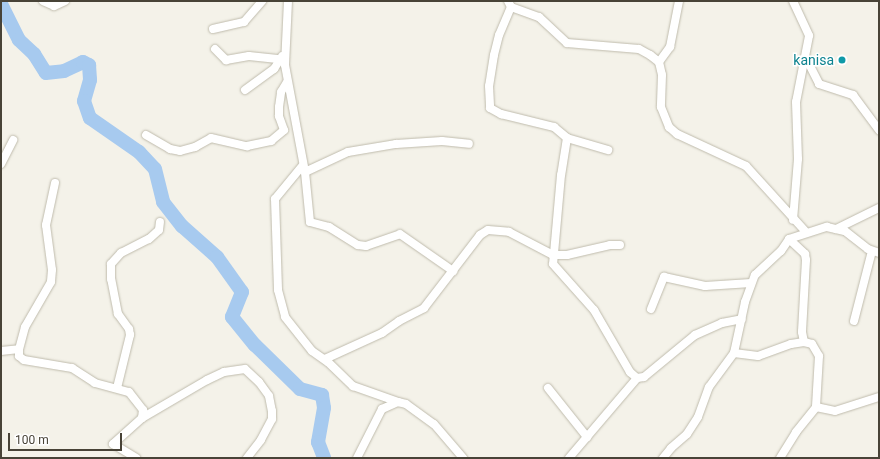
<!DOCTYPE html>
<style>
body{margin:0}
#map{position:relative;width:880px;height:459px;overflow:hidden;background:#f4f2e9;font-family:Roboto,sans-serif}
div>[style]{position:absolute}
.river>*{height:14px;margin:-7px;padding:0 7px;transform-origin:7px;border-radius:7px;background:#a7caef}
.roads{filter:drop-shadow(0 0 1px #bfbbac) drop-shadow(0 0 1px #bfbbac)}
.minor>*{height:8px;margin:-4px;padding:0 4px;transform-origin:4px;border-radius:4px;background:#fff}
.dots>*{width:11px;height:11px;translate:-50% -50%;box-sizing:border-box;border:2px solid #fff;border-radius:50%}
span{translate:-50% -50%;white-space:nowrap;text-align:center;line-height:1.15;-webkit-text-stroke:3px #fff;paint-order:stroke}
.culture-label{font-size:14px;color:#0d838f}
.right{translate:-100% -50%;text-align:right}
.frame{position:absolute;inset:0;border:2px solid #484337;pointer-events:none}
.scale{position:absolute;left:8px;top:433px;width:114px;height:18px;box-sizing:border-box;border:2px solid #484337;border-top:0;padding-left:5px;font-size:12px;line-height:14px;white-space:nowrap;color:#484337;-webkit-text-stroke:3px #fff;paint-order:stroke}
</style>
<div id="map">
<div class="river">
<div style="left:1px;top:4px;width:40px;rotate:63.4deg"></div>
<div style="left:19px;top:40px;width:21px;rotate:43deg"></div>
<div style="left:34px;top:54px;width:22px;rotate:58deg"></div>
<div style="left:46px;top:73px;width:18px;rotate:-6deg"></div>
<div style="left:64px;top:71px;width:21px;rotate:-25deg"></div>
<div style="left:83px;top:62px;width:7px;rotate:27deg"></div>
<div style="left:89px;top:65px;width:15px;rotate:86deg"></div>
<div style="left:90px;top:80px;width:22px;rotate:106deg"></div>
<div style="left:84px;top:101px;width:18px;rotate:71deg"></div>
<div style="left:90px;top:118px;width:60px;rotate:34.8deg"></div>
<div style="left:139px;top:152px;width:23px;rotate:47deg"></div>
<div style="left:155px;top:169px;width:34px;rotate:76deg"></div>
<div style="left:163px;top:202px;width:31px;rotate:52deg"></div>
<div style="left:182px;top:226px;width:47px;rotate:41.5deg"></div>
<div style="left:217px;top:257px;width:43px;rotate:54.5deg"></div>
<div style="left:242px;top:292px;width:27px;rotate:112deg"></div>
<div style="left:232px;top:317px;width:36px;rotate:51deg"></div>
<div style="left:255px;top:345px;width:63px;rotate:44.4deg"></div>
<div style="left:300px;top:389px;width:23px;rotate:15deg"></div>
<div style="left:322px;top:395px;width:13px;rotate:81deg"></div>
<div style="left:324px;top:408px;width:35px;rotate:100deg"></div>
<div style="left:318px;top:442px;width:17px;rotate:69deg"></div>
</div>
<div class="roads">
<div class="minor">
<div style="left:43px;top:1px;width:12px;rotate:24deg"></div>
<div style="left:54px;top:6px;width:12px;rotate:-24deg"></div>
<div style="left:288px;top:1px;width:64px;rotate:92.7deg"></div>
<div style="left:285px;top:65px;width:109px;rotate:79.4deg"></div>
<div style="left:305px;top:172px;width:50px;rotate:84.3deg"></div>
<div style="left:310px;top:222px;width:20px;rotate:15deg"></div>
<div style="left:329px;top:227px;width:34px;rotate:32deg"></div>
<div style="left:358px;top:245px;width:8px;rotate:7deg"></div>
<div style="left:366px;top:246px;width:36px;rotate:-19deg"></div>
<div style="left:400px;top:234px;width:65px;rotate:34.9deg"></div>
<div style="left:508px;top:1px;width:7px;rotate:63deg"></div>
<div style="left:511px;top:7px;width:30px;rotate:20deg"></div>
<div style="left:539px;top:17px;width:38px;rotate:43deg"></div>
<div style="left:567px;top:43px;width:72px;rotate:4.8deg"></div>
<div style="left:639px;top:49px;width:13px;rotate:29deg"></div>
<div style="left:650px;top:55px;width:11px;rotate:38deg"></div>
<div style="left:659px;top:62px;width:13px;rotate:77deg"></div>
<div style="left:662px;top:75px;width:32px;rotate:92deg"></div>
<div style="left:661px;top:107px;width:22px;rotate:68deg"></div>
<div style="left:669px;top:127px;width:11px;rotate:41deg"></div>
<div style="left:677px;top:134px;width:76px;rotate:24.9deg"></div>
<div style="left:746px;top:166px;width:89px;rotate:47.7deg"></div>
<div style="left:793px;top:1px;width:38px;rotate:65deg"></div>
<div style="left:809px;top:36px;width:67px;rotate:101.1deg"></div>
<div style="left:796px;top:102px;width:57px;rotate:88deg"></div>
<div style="left:798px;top:159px;width:61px;rotate:94.7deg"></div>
<div style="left:511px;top:7px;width:30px;rotate:113deg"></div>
<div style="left:499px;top:35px;width:21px;rotate:104deg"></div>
<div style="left:494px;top:55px;width:31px;rotate:99deg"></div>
<div style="left:489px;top:86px;width:22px;rotate:87deg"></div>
<div style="left:490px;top:108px;width:13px;rotate:29deg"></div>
<div style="left:501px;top:114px;width:55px;rotate:13.8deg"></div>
<div style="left:554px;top:127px;width:17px;rotate:40deg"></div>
<div style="left:567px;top:138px;width:37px;rotate:99deg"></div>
<div style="left:561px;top:175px;width:89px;rotate:95.1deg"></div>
<div style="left:553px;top:264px;width:62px;rotate:48.3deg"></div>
<div style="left:594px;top:310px;width:72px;rotate:59.9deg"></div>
<div style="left:630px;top:372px;width:9px;rotate:41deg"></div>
<div style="left:637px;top:378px;width:7px;rotate:-8deg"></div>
<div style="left:644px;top:377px;width:66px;rotate:-39.5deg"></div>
<div style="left:695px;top:335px;width:30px;rotate:-24deg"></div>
<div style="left:722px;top:323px;width:20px;rotate:-11deg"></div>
<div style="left:213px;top:29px;width:32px;rotate:-13deg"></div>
<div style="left:244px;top:22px;width:28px;rotate:-49deg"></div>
<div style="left:215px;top:49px;width:16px;rotate:45deg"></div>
<div style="left:226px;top:60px;width:23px;rotate:-10deg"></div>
<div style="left:249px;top:56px;width:31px;rotate:6deg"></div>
<div style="left:806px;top:58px;width:29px;rotate:63deg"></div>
<div style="left:819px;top:84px;width:36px;rotate:18deg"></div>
<div style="left:853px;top:95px;width:44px;rotate:53.4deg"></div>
<div style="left:659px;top:62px;width:19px;rotate:-54deg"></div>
<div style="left:670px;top:47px;width:47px;rotate:-78.9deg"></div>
<div style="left:245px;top:90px;width:36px;rotate:-36deg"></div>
<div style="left:274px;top:69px;width:15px;rotate:-58deg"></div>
<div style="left:146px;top:135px;width:28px;rotate:30deg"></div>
<div style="left:170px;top:149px;width:10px;rotate:11deg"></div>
<div style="left:180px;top:151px;width:16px;rotate:-15deg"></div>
<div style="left:195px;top:147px;width:18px;rotate:-29deg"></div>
<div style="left:211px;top:138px;width:37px;rotate:13deg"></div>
<div style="left:247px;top:146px;width:25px;rotate:-12deg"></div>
<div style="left:271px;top:141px;width:17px;rotate:-40deg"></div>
<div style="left:284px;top:130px;width:15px;rotate:-110deg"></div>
<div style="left:279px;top:116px;width:9px;rotate:-90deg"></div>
<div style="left:279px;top:107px;width:15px;rotate:-82deg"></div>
<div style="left:281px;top:92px;width:12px;rotate:-59deg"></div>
<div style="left:567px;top:138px;width:43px;rotate:16.3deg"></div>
<div style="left:1px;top:164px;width:27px;rotate:-63deg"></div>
<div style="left:303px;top:165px;width:44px;rotate:129.5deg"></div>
<div style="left:275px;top:199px;width:91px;rotate:88.1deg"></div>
<div style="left:278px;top:290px;width:28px;rotate:75deg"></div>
<div style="left:285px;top:317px;width:43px;rotate:51.5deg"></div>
<div style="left:312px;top:351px;width:19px;rotate:35deg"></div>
<div style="left:328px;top:362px;width:35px;rotate:44deg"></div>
<div style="left:353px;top:386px;width:48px;rotate:19.6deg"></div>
<div style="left:305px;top:172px;width:47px;rotate:-24.9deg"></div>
<div style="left:348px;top:152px;width:49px;rotate:-9.5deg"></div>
<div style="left:396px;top:144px;width:46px;rotate:-3.7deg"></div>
<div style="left:442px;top:141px;width:27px;rotate:6deg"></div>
<div style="left:55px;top:183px;width:43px;rotate:102.1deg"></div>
<div style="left:46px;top:225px;width:45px;rotate:82.4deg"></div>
<div style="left:52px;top:270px;width:12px;rotate:95deg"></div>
<div style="left:51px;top:282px;width:52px;rotate:120deg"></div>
<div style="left:25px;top:327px;width:23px;rotate:105deg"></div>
<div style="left:19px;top:349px;width:7px;rotate:90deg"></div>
<div style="left:19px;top:356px;width:6px;rotate:39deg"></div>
<div style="left:24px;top:360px;width:49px;rotate:9.5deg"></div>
<div style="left:72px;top:368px;width:27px;rotate:33deg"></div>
<div style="left:95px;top:383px;width:35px;rotate:15deg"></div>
<div style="left:129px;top:392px;width:23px;rotate:52deg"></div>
<div style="left:143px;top:410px;width:8px;rotate:97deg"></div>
<div style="left:142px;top:418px;width:39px;rotate:138deg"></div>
<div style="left:113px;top:444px;width:27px;rotate:31deg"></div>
<div style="left:836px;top:229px;width:48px;rotate:-26deg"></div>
<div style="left:789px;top:239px;width:22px;rotate:43deg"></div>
<div style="left:805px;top:254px;width:6px;rotate:81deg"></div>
<div style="left:806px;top:260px;width:72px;rotate:93.2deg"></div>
<div style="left:802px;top:332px;width:10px;rotate:79deg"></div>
<div style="left:651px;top:309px;width:35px;rotate:-68deg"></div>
<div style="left:664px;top:277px;width:42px;rotate:12.4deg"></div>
<div style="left:705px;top:286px;width:46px;rotate:-3.7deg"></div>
<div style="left:854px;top:321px;width:72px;rotate:-75.6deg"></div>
<div style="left:1px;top:351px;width:18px;rotate:-6deg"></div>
<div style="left:734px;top:353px;width:24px;rotate:7deg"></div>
<div style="left:758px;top:356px;width:35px;rotate:-20deg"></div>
<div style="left:791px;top:344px;width:13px;rotate:-9deg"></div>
<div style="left:804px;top:342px;width:8px;rotate:14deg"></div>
<div style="left:812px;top:344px;width:14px;rotate:60deg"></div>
<div style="left:819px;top:356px;width:51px;rotate:93.4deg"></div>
<div style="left:816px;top:407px;width:19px;rotate:12deg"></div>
<div style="left:835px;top:411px;width:46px;rotate:-17.7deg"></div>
<div style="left:325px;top:359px;width:63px;rotate:-24.5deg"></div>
<div style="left:382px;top:333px;width:21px;rotate:-35deg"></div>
<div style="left:399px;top:321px;width:28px;rotate:-27deg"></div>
<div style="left:424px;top:308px;width:92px;rotate:-52.5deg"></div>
<div style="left:480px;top:235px;width:9px;rotate:-32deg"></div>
<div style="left:488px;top:230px;width:21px;rotate:5deg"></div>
<div style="left:509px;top:232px;width:50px;rotate:27.6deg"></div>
<div style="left:553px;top:255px;width:14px"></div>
<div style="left:567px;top:255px;width:44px;rotate:-13.1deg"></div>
<div style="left:610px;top:245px;width:10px"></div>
<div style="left:117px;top:388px;width:55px;rotate:-76.2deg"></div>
<div style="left:130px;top:335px;width:6px;rotate:-99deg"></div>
<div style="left:129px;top:329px;width:19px;rotate:-126deg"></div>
<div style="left:118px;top:314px;width:36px;rotate:-101deg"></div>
<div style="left:111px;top:279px;width:15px;rotate:-90deg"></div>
<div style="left:111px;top:264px;width:15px;rotate:-48deg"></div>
<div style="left:121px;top:253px;width:31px;rotate:-27deg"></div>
<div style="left:149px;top:239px;width:13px;rotate:-42deg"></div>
<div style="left:159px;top:230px;width:8px;rotate:-83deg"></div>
<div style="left:548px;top:388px;width:63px;rotate:51.5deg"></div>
<div style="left:142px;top:418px;width:75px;rotate:-30.3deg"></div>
<div style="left:207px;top:380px;width:19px;rotate:-25deg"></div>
<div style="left:224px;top:372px;width:21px;rotate:-8deg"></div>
<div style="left:245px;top:369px;width:19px;rotate:43deg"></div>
<div style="left:259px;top:382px;width:17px;rotate:54deg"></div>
<div style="left:269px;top:396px;width:15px;rotate:79deg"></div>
<div style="left:272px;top:411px;width:8px;rotate:90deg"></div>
<div style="left:272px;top:419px;width:24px;rotate:118deg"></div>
<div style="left:261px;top:440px;width:23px;rotate:128deg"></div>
<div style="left:357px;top:458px;width:55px;rotate:-63deg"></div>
<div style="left:382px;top:409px;width:17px;rotate:-24deg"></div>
<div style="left:398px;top:402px;width:8px;rotate:14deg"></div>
<div style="left:406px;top:404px;width:34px;rotate:36deg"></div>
<div style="left:434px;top:424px;width:45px;rotate:49.5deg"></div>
<div style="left:569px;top:458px;width:105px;rotate:-49.6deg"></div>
<div style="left:663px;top:458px;width:13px;rotate:-51deg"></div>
<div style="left:671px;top:448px;width:21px;rotate:-41deg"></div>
<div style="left:687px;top:434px;width:20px;rotate:-57deg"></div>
<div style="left:698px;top:417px;width:32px;rotate:-70deg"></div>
<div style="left:709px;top:387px;width:42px;rotate:-53.7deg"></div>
<div style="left:734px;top:353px;width:52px;rotate:-77.8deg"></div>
<div style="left:745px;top:302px;width:29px;rotate:-70deg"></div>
<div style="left:755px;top:275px;width:35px;rotate:-43deg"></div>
<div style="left:781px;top:251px;width:14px;rotate:-56deg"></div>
<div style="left:789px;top:239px;width:40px;rotate:-18deg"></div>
<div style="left:827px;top:227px;width:18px;rotate:13deg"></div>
<div style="left:845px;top:231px;width:29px;rotate:38deg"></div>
<div style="left:868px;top:249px;width:12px;rotate:20deg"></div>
<div style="left:780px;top:458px;width:31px;rotate:-58deg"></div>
<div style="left:796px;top:432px;width:32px;rotate:-51deg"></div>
</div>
</div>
<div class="dots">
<div style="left:842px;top:60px;background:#0f9aa8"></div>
</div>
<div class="culture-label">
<span class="right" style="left:834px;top:60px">kanisa</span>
</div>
<div class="frame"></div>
<div class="scale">100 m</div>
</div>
